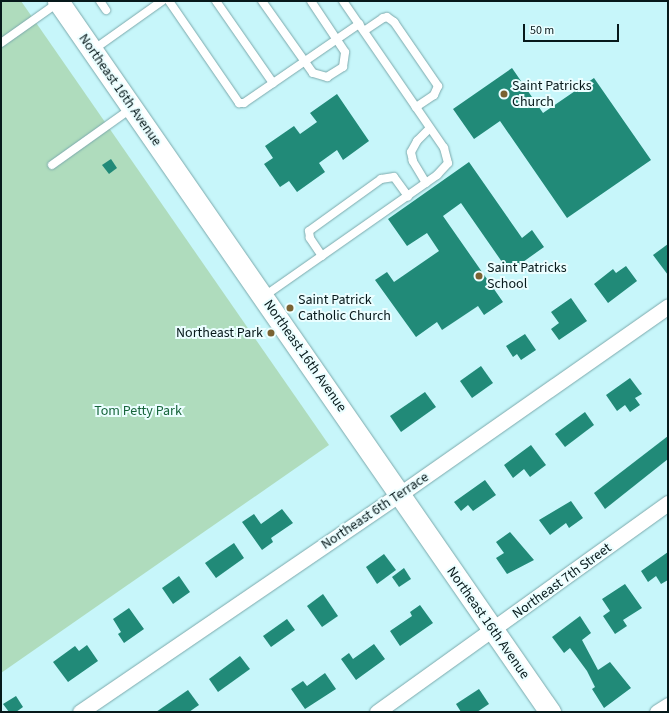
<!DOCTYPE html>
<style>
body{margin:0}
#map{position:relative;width:669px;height:713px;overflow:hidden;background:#c7f6fa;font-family:"Source Sans 3",sans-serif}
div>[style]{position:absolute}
.green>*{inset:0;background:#afdcbd}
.building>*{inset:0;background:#218a78}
.roads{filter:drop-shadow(0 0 1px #7ba9ac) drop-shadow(0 0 1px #7ba9ac)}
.lane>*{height:8px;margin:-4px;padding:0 4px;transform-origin:4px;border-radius:4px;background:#fff}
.street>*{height:15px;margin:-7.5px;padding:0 7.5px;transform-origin:7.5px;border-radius:7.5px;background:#fff}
.secondary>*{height:21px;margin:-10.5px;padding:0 10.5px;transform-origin:10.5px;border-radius:10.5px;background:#fff}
.dots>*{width:11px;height:11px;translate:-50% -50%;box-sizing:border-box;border:2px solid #ebfeff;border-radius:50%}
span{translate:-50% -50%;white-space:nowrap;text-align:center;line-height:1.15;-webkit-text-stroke:4px #ebfeff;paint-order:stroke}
.poi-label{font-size:14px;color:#07191b}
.left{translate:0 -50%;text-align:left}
.right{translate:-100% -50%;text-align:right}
.street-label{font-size:14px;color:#07191b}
.park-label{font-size:14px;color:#18663c}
.frame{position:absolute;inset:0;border:2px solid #07191b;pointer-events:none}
.scale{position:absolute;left:523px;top:24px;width:96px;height:18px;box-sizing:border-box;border:2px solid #07191b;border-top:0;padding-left:5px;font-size:12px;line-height:14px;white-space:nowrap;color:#07191b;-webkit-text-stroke:3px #ebfeff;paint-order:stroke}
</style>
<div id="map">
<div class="green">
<div style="clip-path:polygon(1px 1px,21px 1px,329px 445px,1px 673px)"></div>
</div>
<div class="building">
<div style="clip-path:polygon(512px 68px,543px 113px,594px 78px,651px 160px,567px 218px,500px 121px,474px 139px,453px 109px)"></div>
<div style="clip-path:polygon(337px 94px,369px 141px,343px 160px,337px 150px,319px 163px,325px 172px,297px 192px,289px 181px,280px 187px,264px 164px,273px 158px,265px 146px,294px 126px,300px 134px,317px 122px,310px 113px)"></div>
<div style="clip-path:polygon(111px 159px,117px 168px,109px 174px,102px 165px)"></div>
<div style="clip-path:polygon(469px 162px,522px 238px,532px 230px,544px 247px,509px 272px,461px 203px,443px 216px,503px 302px,484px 315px,478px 306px,442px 330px,437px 322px,416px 337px,375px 280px,387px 272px,394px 282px,439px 251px,427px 233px,407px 246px,388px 219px)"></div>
<div style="clip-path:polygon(668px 244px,668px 275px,653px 255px)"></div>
<div style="clip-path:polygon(626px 266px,637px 281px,608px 303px,594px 284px,613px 269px,616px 273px)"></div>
<div style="clip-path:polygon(571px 298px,587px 321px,559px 340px,551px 329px,559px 323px,551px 312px)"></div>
<div style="clip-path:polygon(525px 334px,536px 350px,521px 360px,517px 354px,513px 357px,506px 346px)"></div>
<div style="clip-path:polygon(481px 366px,493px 383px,472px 398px,460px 381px)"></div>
<div style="clip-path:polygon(630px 378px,642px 394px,635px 398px,640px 405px,630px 412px,625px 405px,617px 411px,606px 395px)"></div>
<div style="clip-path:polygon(425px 392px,436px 407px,401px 432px,390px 416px)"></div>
<div style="clip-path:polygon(585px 412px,594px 425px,565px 447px,555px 434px)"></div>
<div style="clip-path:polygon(668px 436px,668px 459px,605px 509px,594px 493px)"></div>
<div style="clip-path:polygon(531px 445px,546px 465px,530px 477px,524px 469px,513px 478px,504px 465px)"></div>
<div style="clip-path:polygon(485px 480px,496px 495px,473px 511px,468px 505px,461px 511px,454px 502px)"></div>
<div style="clip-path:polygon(571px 501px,583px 518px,569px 528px,566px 523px,550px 535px,539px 520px)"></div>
<div style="clip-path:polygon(282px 509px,293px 523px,271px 538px,273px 542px,262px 550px,242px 522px,254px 514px,261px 524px)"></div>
<div style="clip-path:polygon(510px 532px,534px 560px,507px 574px,496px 558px,504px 553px,496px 542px)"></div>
<div style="clip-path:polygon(234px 543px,244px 558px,216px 578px,205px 563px)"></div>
<div style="clip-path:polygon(668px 552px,668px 580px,661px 584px,656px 576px,648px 582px,641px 571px)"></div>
<div style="clip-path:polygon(384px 554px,396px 570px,377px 584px,366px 567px)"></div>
<div style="clip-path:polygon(404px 568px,411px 579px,399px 587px,392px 577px)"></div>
<div style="clip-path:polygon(179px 576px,190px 592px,173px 604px,162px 588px)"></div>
<div style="clip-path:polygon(625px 584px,642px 608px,623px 620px,627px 626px,615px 634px,603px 616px,610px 611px,602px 599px)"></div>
<div style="clip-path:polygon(323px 594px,338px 616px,322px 627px,307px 606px)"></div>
<div style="clip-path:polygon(420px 605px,433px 623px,400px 646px,390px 631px,412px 616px,410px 612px)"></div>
<div style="clip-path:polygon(129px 608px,144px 629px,124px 643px,118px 634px,121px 632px,113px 619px)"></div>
<div style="clip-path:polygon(580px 616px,591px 633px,582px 640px,598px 670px,610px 662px,631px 688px,604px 708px,592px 689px,595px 687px,587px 671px,570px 648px,564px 653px,552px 637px)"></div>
<div style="clip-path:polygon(287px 619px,295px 630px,271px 647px,263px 636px)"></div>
<div style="clip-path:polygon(374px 644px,385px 659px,356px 680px,341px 659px,349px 653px,353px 659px)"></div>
<div style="clip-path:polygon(87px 645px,98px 661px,68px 682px,53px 662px,75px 646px,79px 651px)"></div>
<div style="clip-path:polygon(240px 656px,250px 669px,218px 692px,209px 679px)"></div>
<div style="clip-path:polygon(325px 673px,336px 689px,305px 709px,291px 689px,303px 681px,307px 686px)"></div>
<div style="clip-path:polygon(479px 689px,489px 704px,477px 712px,461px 712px,456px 704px)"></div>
<div style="clip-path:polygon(188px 690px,199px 705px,189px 712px,156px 712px)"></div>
<div style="clip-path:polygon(16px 696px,23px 707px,16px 712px,9px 712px,3px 704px)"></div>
</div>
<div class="roads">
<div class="lane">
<div style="left:100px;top:1px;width:11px;rotate:56deg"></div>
<div style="left:169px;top:1px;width:124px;rotate:55.5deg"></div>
<div style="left:239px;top:103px;width:5px"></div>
<div style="left:244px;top:103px;width:140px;rotate:-34.5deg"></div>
<div style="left:216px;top:1px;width:100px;rotate:55.2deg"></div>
<div style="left:262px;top:1px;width:88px;rotate:54.7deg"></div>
<div style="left:313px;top:73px;width:15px;rotate:16deg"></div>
<div style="left:327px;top:77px;width:19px;rotate:-32deg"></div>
<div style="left:343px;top:67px;width:15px;rotate:-82deg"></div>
<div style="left:345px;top:52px;width:61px;rotate:-123.7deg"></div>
<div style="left:364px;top:31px;width:23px;rotate:-34deg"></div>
<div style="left:383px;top:18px;width:4px;rotate:-14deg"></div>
<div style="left:387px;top:17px;width:9px;rotate:36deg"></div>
<div style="left:394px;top:22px;width:78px;rotate:55.5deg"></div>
<div style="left:438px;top:86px;width:10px;rotate:114deg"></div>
<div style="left:434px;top:95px;width:22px;rotate:146deg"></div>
<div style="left:1px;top:43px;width:71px;rotate:-35.3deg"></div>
<div style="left:93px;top:50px;width:85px;rotate:-35.4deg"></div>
<div style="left:52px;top:165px;width:98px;rotate:-35.5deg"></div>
<div style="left:426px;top:183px;width:26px;rotate:-121deg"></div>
<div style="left:413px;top:161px;width:9px;rotate:-103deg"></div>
<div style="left:411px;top:152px;width:13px;rotate:-61deg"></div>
<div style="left:417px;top:141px;width:18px;rotate:-45deg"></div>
<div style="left:322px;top:256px;width:22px;rotate:-124deg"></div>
<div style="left:310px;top:238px;width:7px;rotate:-98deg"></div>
<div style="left:309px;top:231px;width:89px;rotate:-35.8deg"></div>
<div style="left:381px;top:179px;width:13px;rotate:-9deg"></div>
<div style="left:394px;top:177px;width:24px;rotate:54deg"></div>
<div style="left:263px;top:297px;width:213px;rotate:-35deg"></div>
<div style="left:437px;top:175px;width:16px;rotate:-47deg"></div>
<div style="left:448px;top:163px;width:16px;rotate:-105deg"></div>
<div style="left:444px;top:148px;width:178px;rotate:-124.5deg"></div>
</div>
<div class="street">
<div style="left:80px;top:712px;width:387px;rotate:-34.3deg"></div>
<div style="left:400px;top:494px;width:327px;rotate:-35deg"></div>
<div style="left:377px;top:712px;width:358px;rotate:-35.7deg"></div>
<div style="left:657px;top:712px;width:13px;rotate:-32deg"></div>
</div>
<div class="secondary">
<div style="left:58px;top:1px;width:865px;rotate:55.32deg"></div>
</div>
</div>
<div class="dots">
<div style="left:504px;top:94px;background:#7a6333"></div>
<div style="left:479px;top:276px;background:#7a6333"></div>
<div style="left:290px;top:308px;background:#7a6333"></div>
<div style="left:271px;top:333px;background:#7a6333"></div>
</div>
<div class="poi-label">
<span class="left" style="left:512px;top:94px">Saint Patricks<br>Church</span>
<span class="left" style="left:487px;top:276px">Saint Patricks<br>School</span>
<span class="left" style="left:298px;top:308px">Saint Patrick<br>Catholic Church</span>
<span class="right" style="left:263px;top:333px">Northeast Park</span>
</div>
<div class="street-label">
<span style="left:120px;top:90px;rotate:55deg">Northeast 16th Avenue</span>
<span style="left:305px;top:356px;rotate:55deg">Northeast 16th Avenue</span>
<span style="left:375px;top:511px;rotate:-34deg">Northeast 6th Terrace</span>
<span style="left:562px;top:581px;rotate:-36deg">Northeast 7th Street</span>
<span style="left:488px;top:623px;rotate:55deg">Northeast 16th Avenue</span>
</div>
<div class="park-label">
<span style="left:138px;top:411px">Tom Petty Park</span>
</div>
<div class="frame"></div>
<div class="scale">50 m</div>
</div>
